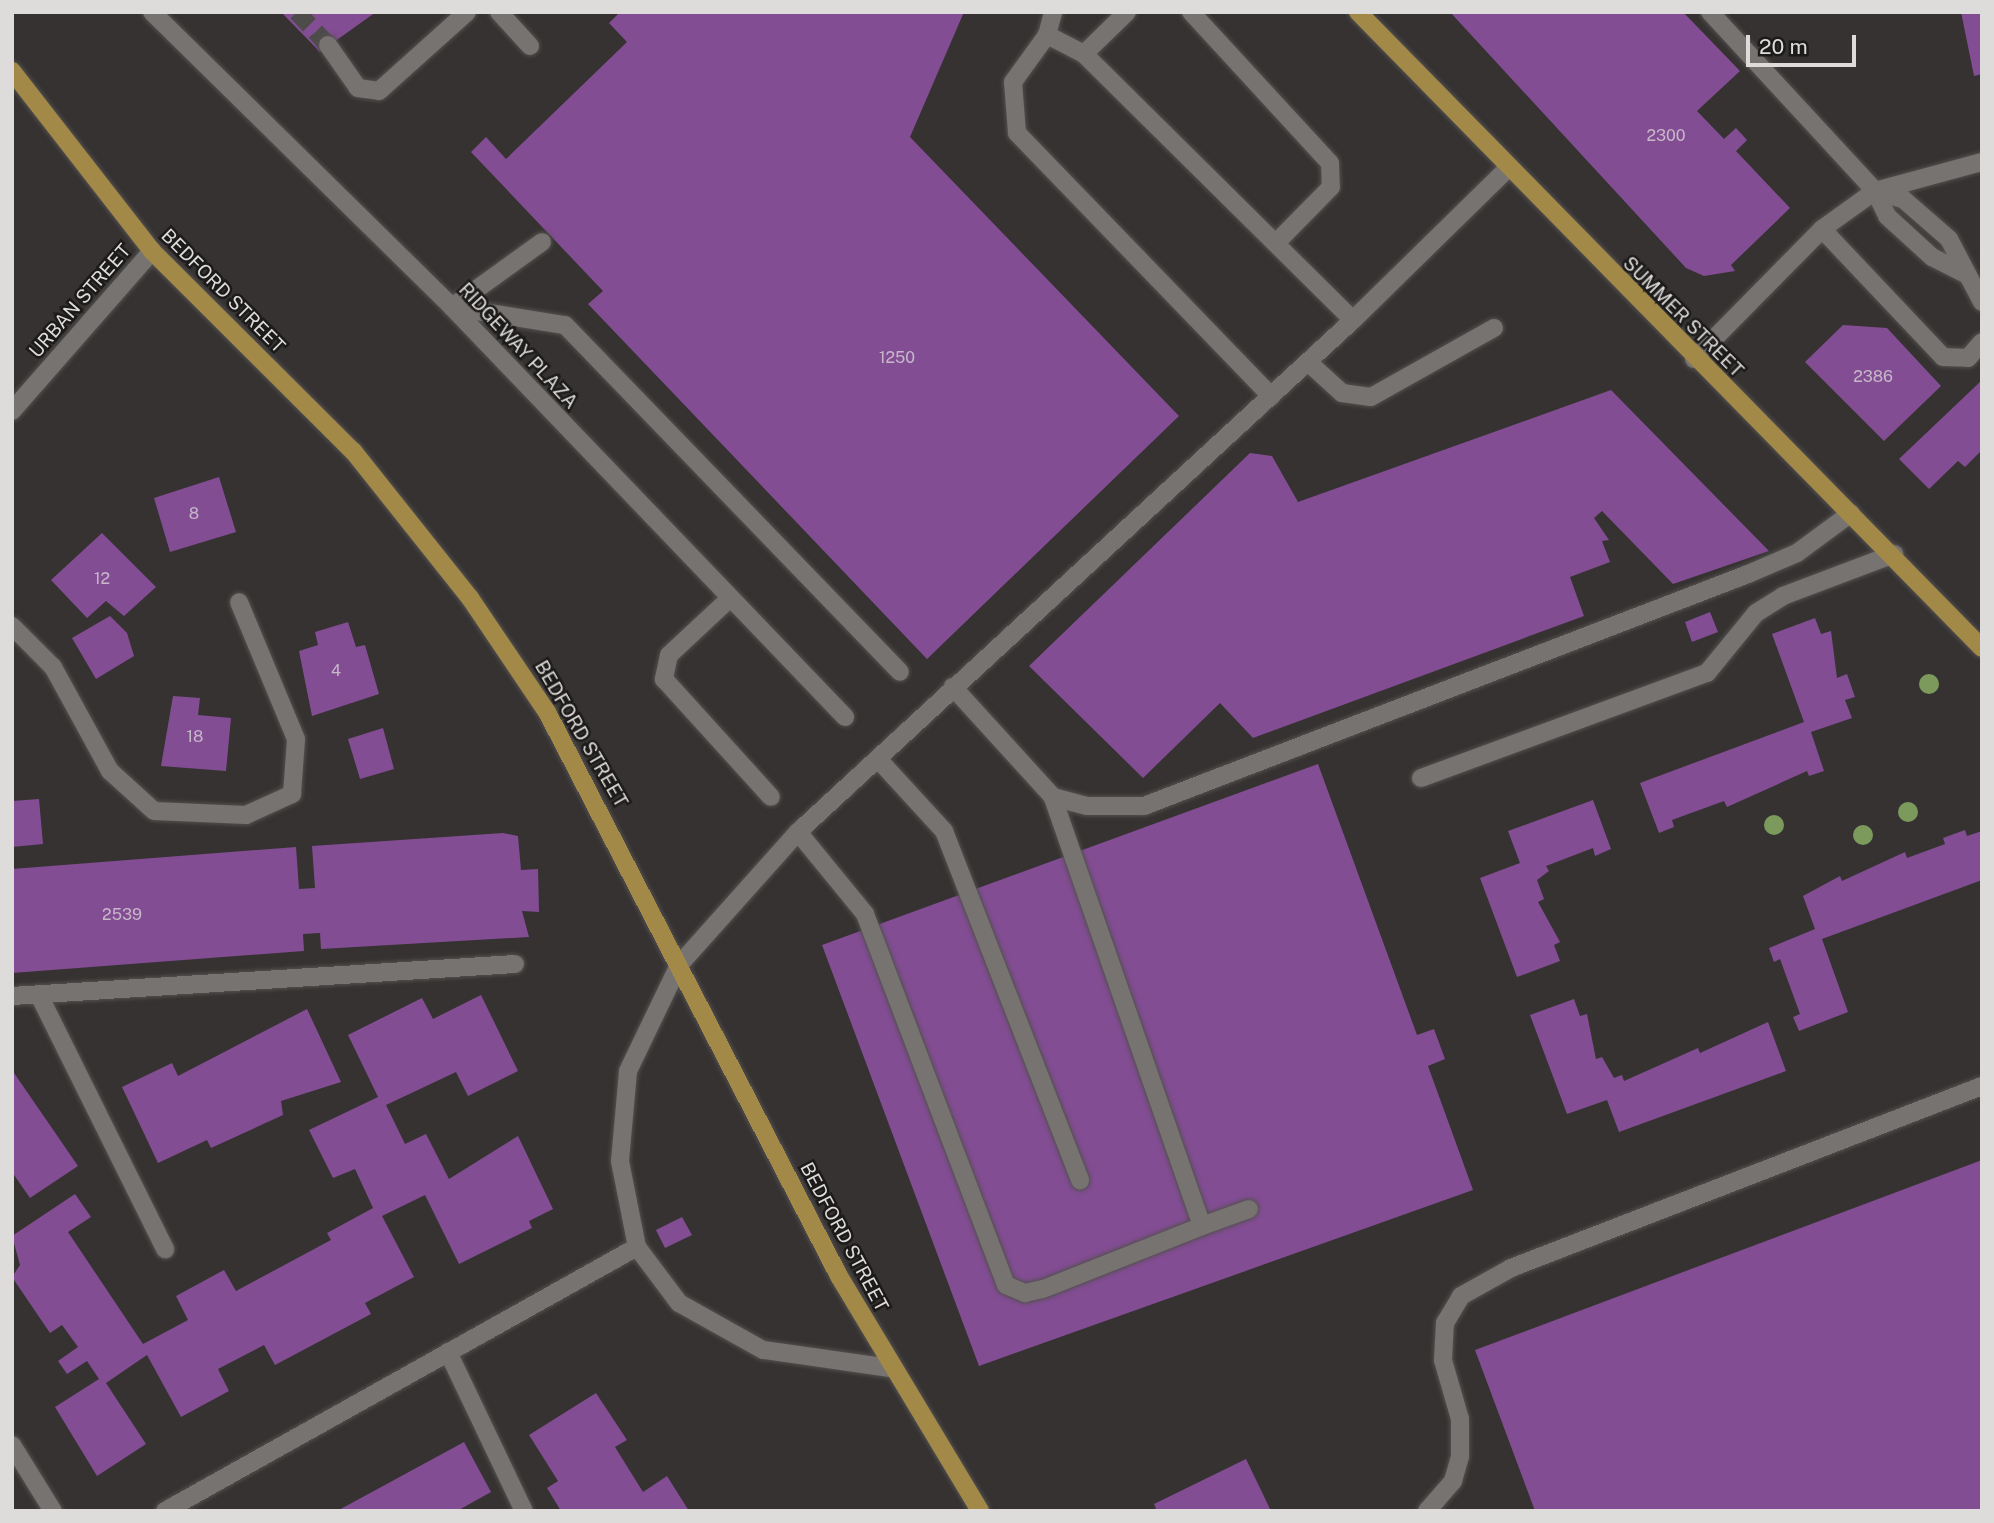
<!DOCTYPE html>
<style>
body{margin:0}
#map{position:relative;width:1994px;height:1523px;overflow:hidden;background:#353231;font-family:"Public Sans",sans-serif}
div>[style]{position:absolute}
.building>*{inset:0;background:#834d94}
.minor-tunnel>*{height:18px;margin-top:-9px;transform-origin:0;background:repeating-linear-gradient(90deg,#4e4c4a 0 18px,transparent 0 27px)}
.roads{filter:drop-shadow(0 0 2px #53504f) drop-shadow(0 0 2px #53504f)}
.minor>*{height:18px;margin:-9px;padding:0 9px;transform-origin:9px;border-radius:9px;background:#767371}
.major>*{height:18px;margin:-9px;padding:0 9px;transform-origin:9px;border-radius:9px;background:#a38947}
.trees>*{width:20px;height:20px;margin:-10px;border-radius:50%;background:#7c9a5c}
span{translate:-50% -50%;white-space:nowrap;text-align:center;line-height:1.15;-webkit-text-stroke:5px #1c1b1a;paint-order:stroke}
.number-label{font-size:16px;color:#c7b8c9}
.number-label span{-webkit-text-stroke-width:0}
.street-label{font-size:19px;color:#dedcdb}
.frame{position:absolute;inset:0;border:14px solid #dedcdb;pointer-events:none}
.scale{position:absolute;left:1746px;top:35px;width:110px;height:32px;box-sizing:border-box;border:4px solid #dedcdb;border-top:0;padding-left:9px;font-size:21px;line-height:24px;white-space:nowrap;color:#dedcdb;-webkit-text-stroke:5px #1c1b1a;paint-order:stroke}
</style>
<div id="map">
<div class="building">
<div style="clip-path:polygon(281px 12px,376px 12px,320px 52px)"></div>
<div style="clip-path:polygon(620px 12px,964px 12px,910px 137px,1179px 416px,927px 659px,588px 304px,603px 291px,471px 152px,486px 137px,506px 159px,627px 42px,609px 23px)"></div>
<div style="clip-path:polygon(1450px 12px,1683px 12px,1740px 71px,1697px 111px,1724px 139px,1736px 128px,1747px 140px,1736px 151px,1790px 208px,1731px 265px,1735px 271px,1704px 276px,1686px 268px)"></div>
<div style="clip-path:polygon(1961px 12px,1982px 12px,1982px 74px,1974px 76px)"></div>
<div style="clip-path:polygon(1843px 325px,1887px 328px,1941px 386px,1884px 441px,1805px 362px)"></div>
<div style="clip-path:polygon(1982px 380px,1982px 450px,1965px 467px,1958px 461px,1929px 489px,1899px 459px)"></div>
<div style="clip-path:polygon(1611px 390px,1769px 551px,1673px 584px,1602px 511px,1594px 518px,1609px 540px,1602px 541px,1610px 562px,1570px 577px,1584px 616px,1253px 738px,1220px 703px,1143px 778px,1029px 666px,1250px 453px,1272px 456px,1298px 502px)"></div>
<div style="clip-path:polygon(219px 477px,236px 532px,170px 552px,154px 498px)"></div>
<div style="clip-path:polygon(102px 533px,156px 587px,124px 616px,106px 601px,87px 618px,51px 580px)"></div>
<div style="clip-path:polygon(1710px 612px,1718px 632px,1692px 642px,1685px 622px)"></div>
<div style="clip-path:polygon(110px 616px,127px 633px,134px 656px,96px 679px,72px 638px)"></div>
<div style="clip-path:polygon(1815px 618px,1821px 634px,1831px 631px,1837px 678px,1847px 674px,1855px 697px,1845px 700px,1852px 718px,1811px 732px,1824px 771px,1809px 776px,1807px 771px,1727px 807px,1724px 801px,1672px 820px,1674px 827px,1659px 833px,1640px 783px,1804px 722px,1772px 634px)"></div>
<div style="clip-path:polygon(348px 622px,356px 647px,365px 645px,379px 694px,312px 716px,299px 651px,318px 645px,315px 632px)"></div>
<div style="clip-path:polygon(173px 696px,200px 698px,198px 715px,231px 718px,226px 771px,161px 766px)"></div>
<div style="clip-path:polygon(383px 728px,394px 769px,360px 779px,348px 739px)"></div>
<div style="clip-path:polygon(1318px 764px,1417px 1035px,1434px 1029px,1445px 1059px,1428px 1066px,1473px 1190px,979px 1366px,822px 945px)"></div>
<div style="clip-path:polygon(39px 799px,43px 844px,12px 847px,12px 801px)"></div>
<div style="clip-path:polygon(1593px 800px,1611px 849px,1595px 856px,1593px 848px,1546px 866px,1549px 871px,1537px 880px,1544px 899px,1538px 902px,1560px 942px,1554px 945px,1560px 961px,1517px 977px,1480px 878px,1520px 863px,1508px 831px)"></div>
<div style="clip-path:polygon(1965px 830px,1967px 836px,1982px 831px,1982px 880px,1822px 939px,1848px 1012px,1799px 1031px,1793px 1017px,1800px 1014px,1780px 959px,1774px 962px,1769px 948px,1815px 929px,1803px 896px,1840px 876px,1842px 881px,1905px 852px,1907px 858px,1945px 844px,1943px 838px)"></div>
<div style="clip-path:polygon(503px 833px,518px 836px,521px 870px,538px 869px,539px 912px,522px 911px,529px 937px,321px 949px,320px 933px,303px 934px,304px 951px,12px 973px,12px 869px,296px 847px,299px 889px,315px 888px,312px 846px)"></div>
<div style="clip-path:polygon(481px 995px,518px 1071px,468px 1096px,456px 1072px,386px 1105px,405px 1144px,426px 1134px,449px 1179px,518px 1136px,553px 1209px,529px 1221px,532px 1228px,459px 1264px,425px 1195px,382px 1216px,414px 1277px,365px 1303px,371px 1314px,275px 1365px,264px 1345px,218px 1369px,229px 1391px,181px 1417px,147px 1355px,106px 1383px,146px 1444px,97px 1476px,55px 1407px,99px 1379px,87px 1361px,67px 1374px,58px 1361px,78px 1347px,62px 1325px,50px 1333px,12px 1277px,20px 1265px,12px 1236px,75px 1194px,91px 1217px,68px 1232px,143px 1344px,188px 1320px,176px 1296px,224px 1270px,236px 1291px,331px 1240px,327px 1233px,373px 1208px,355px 1169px,333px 1178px,309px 1130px,378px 1097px,348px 1035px,422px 998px,433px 1019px)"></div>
<div style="clip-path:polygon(1574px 999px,1580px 1016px,1587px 1014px,1596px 1059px,1602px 1057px,1614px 1078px,1622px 1075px,1624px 1081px,1698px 1048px,1700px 1053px,1768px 1022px,1786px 1071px,1619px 1132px,1607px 1100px,1567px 1114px,1530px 1015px)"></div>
<div style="clip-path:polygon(307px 1009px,341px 1082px,281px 1101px,283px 1115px,211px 1148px,207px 1140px,158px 1163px,122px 1087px,172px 1063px,178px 1076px)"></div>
<div style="clip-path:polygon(12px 1070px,78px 1166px,30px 1198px,12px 1172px)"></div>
<div style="clip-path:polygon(1982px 1160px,1982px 1511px,1535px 1511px,1475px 1350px)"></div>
<div style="clip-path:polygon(682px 1217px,692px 1235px,665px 1248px,656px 1230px)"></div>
<div style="clip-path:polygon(596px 1393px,627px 1440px,615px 1447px,643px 1492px,667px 1476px,689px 1511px,561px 1511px,547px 1488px,558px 1481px,529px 1435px)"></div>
<div style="clip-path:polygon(464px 1442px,491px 1492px,457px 1511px,337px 1511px)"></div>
<div style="clip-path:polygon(1246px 1459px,1271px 1511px,1157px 1511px,1154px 1504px)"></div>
</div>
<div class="minor-tunnel">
<div style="left:297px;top:12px;width:45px;rotate:46.8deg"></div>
</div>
<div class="roads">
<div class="minor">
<div style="left:152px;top:12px;width:421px;rotate:44.5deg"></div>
<div style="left:452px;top:307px;width:568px;rotate:46.21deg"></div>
<div style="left:499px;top:12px;width:46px;rotate:47.6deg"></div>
<div style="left:1127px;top:12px;width:60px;rotate:135.7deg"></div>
<div style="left:1084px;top:54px;width:378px;rotate:44.7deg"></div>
<div style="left:1191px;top:12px;width:205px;rotate:47.4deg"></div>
<div style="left:1330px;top:163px;width:24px;rotate:88deg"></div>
<div style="left:1331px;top:187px;width:78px;rotate:134.5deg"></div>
<div style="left:1710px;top:12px;width:243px;rotate:47.3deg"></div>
<div style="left:1875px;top:191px;width:28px;rotate:64deg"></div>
<div style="left:1887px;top:216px;width:61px;rotate:42.3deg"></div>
<div style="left:1932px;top:257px;width:37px;rotate:27deg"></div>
<div style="left:1047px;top:35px;width:24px;rotate:-75deg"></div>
<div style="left:328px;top:45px;width:52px;rotate:55.1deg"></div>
<div style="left:358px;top:88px;width:21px;rotate:8deg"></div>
<div style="left:379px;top:91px;width:118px;rotate:-41.9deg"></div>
<div style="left:1084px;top:54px;width:42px;rotate:-152.8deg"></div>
<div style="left:1047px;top:35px;width:58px;rotate:125.9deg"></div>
<div style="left:1013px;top:82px;width:51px;rotate:85.5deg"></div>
<div style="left:1017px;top:133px;width:366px;rotate:46deg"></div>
<div style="left:1875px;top:191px;width:29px;rotate:16deg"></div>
<div style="left:1903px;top:199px;width:61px;rotate:41deg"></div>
<div style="left:1949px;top:239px;width:71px;rotate:62.4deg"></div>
<div style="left:1822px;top:229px;width:176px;rotate:46.6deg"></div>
<div style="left:1943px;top:357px;width:25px;rotate:2deg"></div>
<div style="left:1968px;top:358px;width:21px;rotate:-49deg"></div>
<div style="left:452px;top:307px;width:114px;rotate:9.1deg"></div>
<div style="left:565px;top:325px;width:482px;rotate:46deg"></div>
<div style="left:452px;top:307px;width:111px;rotate:-35.8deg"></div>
<div style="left:1694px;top:359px;width:182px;rotate:-45.4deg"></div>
<div style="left:1822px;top:229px;width:65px;rotate:-35.6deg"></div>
<div style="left:1875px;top:191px;width:111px;rotate:-15.2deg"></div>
<div style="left:1308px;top:362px;width:46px;rotate:42.4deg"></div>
<div style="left:1342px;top:393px;width:29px;rotate:8deg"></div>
<div style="left:1371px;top:397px;width:141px;rotate:-29.3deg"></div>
<div style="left:12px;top:411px;width:213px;rotate:-48.8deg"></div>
<div style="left:727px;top:601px;width:79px;rotate:137deg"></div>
<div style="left:669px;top:655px;width:25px;rotate:102deg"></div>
<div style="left:664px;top:679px;width:159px;rotate:47.8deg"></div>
<div style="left:12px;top:626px;width:58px;rotate:45deg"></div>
<div style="left:53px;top:667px;width:119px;rotate:61.3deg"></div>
<div style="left:110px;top:771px;width:59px;rotate:42.3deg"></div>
<div style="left:154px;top:811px;width:92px;rotate:2.5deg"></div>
<div style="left:246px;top:815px;width:51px;rotate:-24.5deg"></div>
<div style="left:292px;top:794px;width:55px;rotate:-85.8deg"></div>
<div style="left:296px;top:739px;width:148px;rotate:-112.6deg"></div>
<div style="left:878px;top:759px;width:98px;rotate:47.5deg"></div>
<div style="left:944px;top:831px;width:375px;rotate:68.7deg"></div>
<div style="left:1421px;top:778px;width:305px;rotate:-20.2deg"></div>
<div style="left:1707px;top:673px;width:77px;rotate:-50.8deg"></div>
<div style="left:1756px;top:613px;width:32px;rotate:-32deg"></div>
<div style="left:1783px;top:596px;width:119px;rotate:-20.7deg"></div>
<div style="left:1053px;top:797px;width:35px;rotate:15deg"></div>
<div style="left:1087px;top:806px;width:57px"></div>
<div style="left:1144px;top:806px;width:647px;rotate:-21.01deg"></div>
<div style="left:1748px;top:574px;width:53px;rotate:-23.2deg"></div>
<div style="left:1797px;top:553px;width:67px;rotate:-36.5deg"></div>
<div style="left:798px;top:832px;width:106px;rotate:50.7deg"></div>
<div style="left:865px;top:914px;width:397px;rotate:69.2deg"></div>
<div style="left:1006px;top:1285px;width:21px;rotate:23deg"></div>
<div style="left:1025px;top:1293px;width:18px;rotate:-13deg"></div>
<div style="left:1043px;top:1289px;width:171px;rotate:-21.6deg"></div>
<div style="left:1202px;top:1226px;width:454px;rotate:-109.2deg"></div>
<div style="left:1053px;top:797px;width:149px;rotate:-132.3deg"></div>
<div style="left:39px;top:995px;width:284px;rotate:63.6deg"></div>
<div style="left:12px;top:996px;width:504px;rotate:-3.64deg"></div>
<div style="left:1202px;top:1226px;width:50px;rotate:-19.9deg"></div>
<div style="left:448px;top:1352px;width:176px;rotate:64.5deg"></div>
<div style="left:890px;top:1368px;width:128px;rotate:-171.9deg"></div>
<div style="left:763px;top:1350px;width:96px;rotate:-150.8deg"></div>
<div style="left:679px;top:1303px;width:70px;rotate:-126.9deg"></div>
<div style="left:637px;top:1247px;width:88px;rotate:-101.2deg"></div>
<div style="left:620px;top:1161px;width:90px;rotate:-84.9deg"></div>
<div style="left:628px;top:1071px;width:118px;rotate:-64.3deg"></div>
<div style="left:679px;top:965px;width:178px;rotate:-48.2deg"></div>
<div style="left:798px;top:832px;width:755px;rotate:-42.69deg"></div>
<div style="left:1353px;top:320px;width:214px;rotate:-44.4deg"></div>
<div style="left:12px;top:1445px;width:78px;rotate:58.2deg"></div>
<div style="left:165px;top:1511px;width:541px;rotate:-29.22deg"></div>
<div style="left:1427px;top:1511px;width:40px;rotate:-49deg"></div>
<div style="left:1453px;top:1481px;width:26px;rotate:-74deg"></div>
<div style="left:1460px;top:1456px;width:37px;rotate:-90deg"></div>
<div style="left:1460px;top:1419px;width:61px;rotate:-106.1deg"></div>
<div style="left:1443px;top:1360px;width:37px;rotate:-87deg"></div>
<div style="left:1445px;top:1323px;width:31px;rotate:-59deg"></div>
<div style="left:1461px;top:1296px;width:57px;rotate:-29.2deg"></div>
<div style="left:1511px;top:1268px;width:505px;rotate:-21.13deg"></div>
</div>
<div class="major">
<div style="left:1358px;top:12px;width:891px;rotate:45.55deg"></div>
<div style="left:12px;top:71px;width:228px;rotate:52.1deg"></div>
<div style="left:152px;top:251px;width:284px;rotate:44.9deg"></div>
<div style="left:353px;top:451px;width:188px;rotate:51.5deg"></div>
<div style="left:470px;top:598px;width:138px;rotate:56deg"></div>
<div style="left:547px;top:712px;width:635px;rotate:62.63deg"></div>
<div style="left:839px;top:1276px;width:274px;rotate:59deg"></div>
</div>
</div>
<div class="trees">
<div style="left:1929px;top:684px"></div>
<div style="left:1908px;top:812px"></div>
<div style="left:1774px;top:825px"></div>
<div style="left:1863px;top:835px"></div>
</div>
<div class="number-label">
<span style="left:1666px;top:136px">2300</span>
<span style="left:897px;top:358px">1250</span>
<span style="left:1873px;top:377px">2386</span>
<span style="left:194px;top:514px">8</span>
<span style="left:102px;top:579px">12</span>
<span style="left:336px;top:671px">4</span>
<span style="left:195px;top:737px">18</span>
<span style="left:122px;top:915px">2539</span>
</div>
<div class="street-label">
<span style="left:223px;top:291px;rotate:45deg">BEDFORD STREET</span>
<span style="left:80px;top:301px;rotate:-49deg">URBAN STREET</span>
<span style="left:1683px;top:317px;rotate:45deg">SUMMER STREET</span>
<span style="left:518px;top:346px;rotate:47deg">RIDGEWAY PLAZA</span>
<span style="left:581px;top:734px;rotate:60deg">BEDFORD STREET</span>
<span style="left:844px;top:1237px;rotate:62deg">BEDFORD STREET</span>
</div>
<div class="frame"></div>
<div class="scale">20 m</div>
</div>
